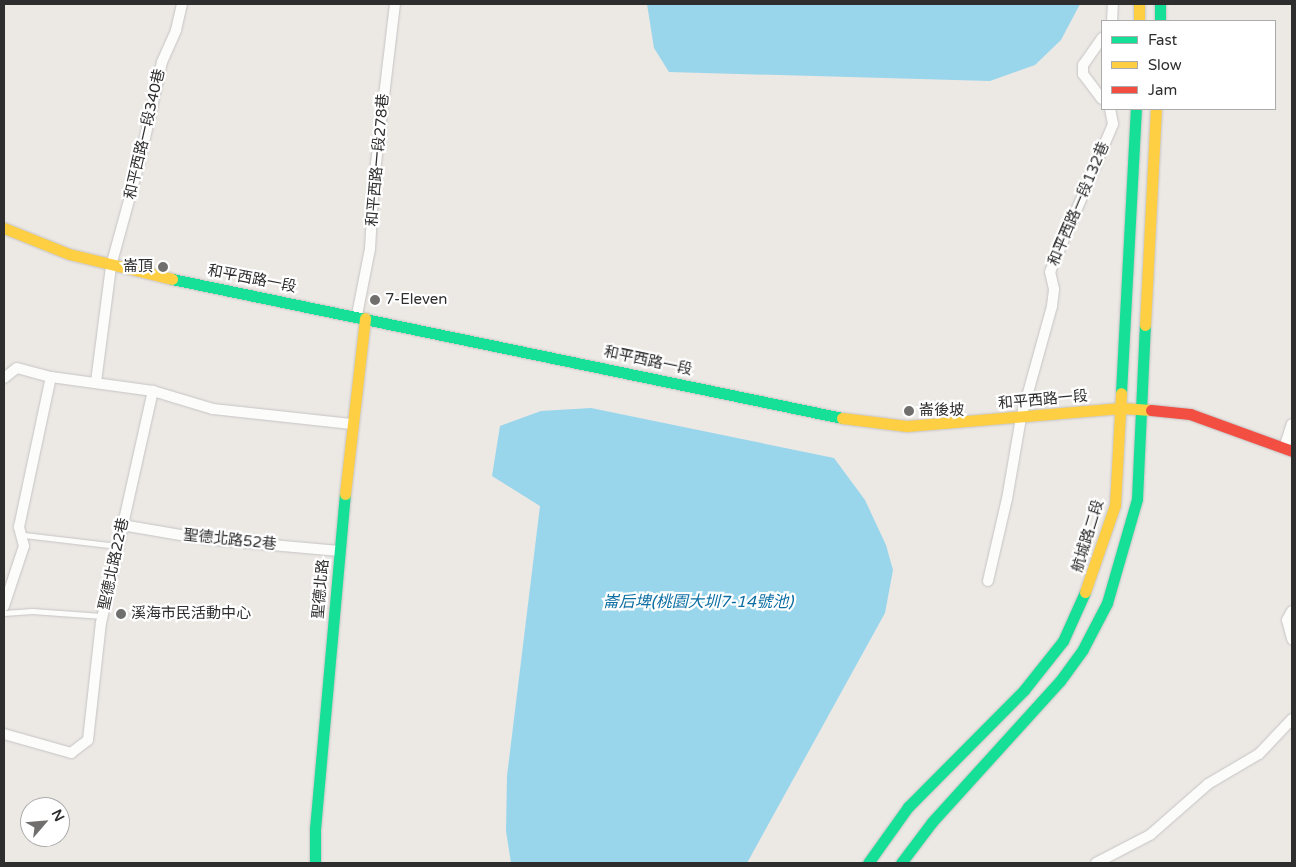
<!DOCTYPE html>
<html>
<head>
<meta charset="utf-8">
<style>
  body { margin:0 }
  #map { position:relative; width:1296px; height:867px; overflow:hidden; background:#ece8e4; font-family:"Varela Round","Noto Sans TC",sans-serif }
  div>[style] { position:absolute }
  .water>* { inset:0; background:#99d6ec }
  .roads { filter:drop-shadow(0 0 1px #c5c4c5) drop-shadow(0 0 1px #c5c4c5) }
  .lane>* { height:5px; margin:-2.5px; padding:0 2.5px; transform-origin:2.5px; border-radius:2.5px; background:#fcfcfb }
  .street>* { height:10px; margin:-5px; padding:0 5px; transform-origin:5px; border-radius:5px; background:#fcfcfb }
  .fast>* { height:11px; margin:-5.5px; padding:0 5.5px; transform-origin:5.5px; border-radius:5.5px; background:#16e098 }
  .slow>* { height:11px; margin:-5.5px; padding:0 5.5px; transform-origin:5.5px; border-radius:5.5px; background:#ffcf43 }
  .jam>* { height:11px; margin:-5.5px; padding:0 5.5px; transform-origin:5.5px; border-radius:5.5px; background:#f24e42 }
  .dots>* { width:14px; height:14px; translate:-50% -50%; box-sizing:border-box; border:2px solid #fff; border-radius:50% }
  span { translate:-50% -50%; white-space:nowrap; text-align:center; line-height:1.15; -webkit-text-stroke:4.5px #fff; paint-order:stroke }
  .street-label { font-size:15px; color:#2e2e2e }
  .poi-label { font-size:15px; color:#2e2e2e }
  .right { translate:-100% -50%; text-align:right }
  .left { translate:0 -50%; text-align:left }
  .water-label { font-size:16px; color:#0d6fa3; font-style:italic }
  .frame { position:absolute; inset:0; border:5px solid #2e2e2e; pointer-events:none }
  .legend { position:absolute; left:1101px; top:20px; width:175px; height:90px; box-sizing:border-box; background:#fff; border:1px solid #ababab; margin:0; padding:6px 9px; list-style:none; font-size:15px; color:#2e2e2e }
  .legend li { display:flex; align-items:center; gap:10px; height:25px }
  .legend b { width:25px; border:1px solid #ababab }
  .north { position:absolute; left:20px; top:797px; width:50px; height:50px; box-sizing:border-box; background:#fff; border:1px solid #ababab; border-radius:50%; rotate:63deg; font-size:14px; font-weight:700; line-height:20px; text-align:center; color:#2e2e2e }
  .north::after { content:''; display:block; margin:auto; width:18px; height:22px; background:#706f6e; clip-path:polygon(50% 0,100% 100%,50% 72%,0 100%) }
</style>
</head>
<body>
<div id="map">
  <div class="water">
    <i style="clip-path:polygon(647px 4px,1080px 4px,1061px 40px,1035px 65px,990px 81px,669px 72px,654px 48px)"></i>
    <i style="clip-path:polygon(591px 408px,834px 458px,865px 500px,886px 545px,893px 570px,885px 613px,747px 863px,511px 863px,506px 831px,507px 776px,540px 506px,492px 476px,500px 426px,541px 411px)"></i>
  </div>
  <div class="roads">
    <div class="lane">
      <i style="left:24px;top:535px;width:94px;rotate:6.7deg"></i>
      <i style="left:4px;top:613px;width:28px;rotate:-4deg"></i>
      <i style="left:32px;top:611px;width:70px;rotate:4.1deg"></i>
    </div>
    <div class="street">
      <i style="left:1112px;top:21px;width:17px;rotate:-87deg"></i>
      <i style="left:1102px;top:38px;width:33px;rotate:125deg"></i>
      <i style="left:1083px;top:65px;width:9px;rotate:90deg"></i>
      <i style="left:1083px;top:74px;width:31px;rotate:53deg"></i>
      <i style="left:357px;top:315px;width:67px;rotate:-78.9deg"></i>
      <i style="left:370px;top:249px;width:69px;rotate:-86.7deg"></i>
      <i style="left:374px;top:180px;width:177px;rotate:-83.2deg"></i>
      <i style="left:4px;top:378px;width:16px;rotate:-38deg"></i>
      <i style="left:17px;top:368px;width:35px;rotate:15deg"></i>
      <i style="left:51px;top:377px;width:103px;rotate:7.8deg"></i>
      <i style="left:153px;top:391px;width:63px;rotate:16.7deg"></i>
      <i style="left:213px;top:409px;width:139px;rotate:6.2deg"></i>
      <i style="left:96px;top:382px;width:117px;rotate:-82.6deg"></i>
      <i style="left:111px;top:266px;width:114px;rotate:-74.7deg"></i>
      <i style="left:141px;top:156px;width:96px;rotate:-77.4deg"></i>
      <i style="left:162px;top:62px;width:35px;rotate:-66deg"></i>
      <i style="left:176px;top:30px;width:27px;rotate:-77deg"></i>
      <i style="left:1284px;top:448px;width:25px;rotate:-72deg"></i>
      <i style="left:122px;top:525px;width:83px;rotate:9.7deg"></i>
      <i style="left:204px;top:539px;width:136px;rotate:5.1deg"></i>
      <i style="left:988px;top:581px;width:84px;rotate:-77deg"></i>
      <i style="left:1007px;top:499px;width:82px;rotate:-80.2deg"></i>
      <i style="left:1021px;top:418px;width:116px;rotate:-74.5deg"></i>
      <i style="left:1052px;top:306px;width:17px;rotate:-83deg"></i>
      <i style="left:1054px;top:289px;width:17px;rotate:-103deg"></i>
      <i style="left:1050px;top:272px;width:161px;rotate:-66.9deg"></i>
      <i style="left:1113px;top:124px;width:15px;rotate:-101deg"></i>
      <i style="left:4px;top:606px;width:63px;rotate:-71.6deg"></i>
      <i style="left:24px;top:546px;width:20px;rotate:-105deg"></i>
      <i style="left:19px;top:527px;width:153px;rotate:-78deg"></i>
      <i style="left:1292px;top:611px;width:10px;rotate:119deg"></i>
      <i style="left:1287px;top:620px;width:20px;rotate:75deg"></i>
      <i style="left:4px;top:734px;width:70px;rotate:15.8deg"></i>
      <i style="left:71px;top:753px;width:21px;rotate:-37deg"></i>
      <i style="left:88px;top:740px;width:118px;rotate:-83.7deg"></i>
      <i style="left:101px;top:623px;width:238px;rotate:-77.4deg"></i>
      <i style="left:1096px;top:863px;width:61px;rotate:-27.4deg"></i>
      <i style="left:1150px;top:835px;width:77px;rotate:-41.3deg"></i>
      <i style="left:1208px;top:784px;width:59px;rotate:-30.5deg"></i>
      <i style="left:1259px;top:754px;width:48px;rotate:-46.7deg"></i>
    </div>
    <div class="fast">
      <i style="left:1160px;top:4px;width:17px;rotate:90deg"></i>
      <i style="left:172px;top:279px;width:684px;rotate:11.72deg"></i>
      <i style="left:1121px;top:393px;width:284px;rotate:-87deg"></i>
      <i style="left:315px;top:863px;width:34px;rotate:-90deg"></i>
      <i style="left:315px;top:829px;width:336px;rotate:-84.9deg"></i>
      <i style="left:868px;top:863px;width:69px;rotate:-54.5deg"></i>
      <i style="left:908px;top:807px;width:165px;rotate:-45.2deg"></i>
      <i style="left:1024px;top:690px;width:63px;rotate:-51.5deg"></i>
      <i style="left:1063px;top:641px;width:54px;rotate:-65.8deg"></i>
      <i style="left:901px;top:863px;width:51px;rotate:-52.9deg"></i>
      <i style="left:932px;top:822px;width:190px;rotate:-47.8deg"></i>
      <i style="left:1060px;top:681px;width:39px;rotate:-54deg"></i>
      <i style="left:1083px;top:649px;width:52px;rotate:-62.4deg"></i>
      <i style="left:1107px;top:603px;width:108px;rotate:-73.9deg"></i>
      <i style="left:1137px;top:499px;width:174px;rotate:-87.4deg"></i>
    </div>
    <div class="slow">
      <i style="left:1139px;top:4px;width:17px;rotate:90deg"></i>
      <i style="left:4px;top:228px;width:70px;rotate:21.8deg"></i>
      <i style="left:69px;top:254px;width:106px;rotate:13.6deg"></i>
      <i style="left:1145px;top:325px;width:216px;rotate:-87.1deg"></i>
      <i style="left:842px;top:418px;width:65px;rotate:7deg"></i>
      <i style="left:907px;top:426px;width:215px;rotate:-4.8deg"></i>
      <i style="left:1121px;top:408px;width:30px;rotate:4deg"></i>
      <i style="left:345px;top:494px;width:177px;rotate:-83.5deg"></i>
      <i style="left:1085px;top:592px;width:92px;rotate:-71deg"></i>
      <i style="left:1115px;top:505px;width:112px;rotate:-86.9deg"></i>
    </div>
    <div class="jam">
      <i style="left:1151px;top:410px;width:39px;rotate:6deg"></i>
      <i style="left:1190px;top:414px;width:109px;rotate:19.9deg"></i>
    </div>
  </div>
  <div class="dots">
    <i style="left:163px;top:267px;background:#706f6e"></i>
    <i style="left:375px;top:300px;background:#706f6e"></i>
    <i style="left:909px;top:411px;background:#706f6e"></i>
    <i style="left:121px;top:614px;background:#706f6e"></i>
  </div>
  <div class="street-label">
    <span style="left:145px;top:134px;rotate:-77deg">和平西路一段340巷</span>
    <span style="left:378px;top:160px;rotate:-85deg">和平西路一段278巷</span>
    <span style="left:1079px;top:204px;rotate:-67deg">和平西路一段132巷</span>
    <span style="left:252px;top:279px;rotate:11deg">和平西路一段</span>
    <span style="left:648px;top:361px;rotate:12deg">和平西路一段</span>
    <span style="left:1043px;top:400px;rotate:-5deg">和平西路一段</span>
    <span style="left:1088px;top:536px;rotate:-73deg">航城路二段</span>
    <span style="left:230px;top:540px;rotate:6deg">聖德北路52巷</span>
    <span style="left:114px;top:564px;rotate:-78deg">聖德北路22巷</span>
    <span style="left:321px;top:589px;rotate:-85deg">聖德北路</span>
  </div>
  <div class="poi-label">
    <span class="right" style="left:153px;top:267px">崙頂</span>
    <span class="left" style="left:385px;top:300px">7-Eleven</span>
    <span class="left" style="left:919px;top:411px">崙後坡</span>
    <span class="left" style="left:131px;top:614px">溪海市民活動中心</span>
  </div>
  <div class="water-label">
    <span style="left:698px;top:602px">崙后埤(桃園大圳7-14號池)</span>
  </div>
  <div class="frame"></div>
  <ul class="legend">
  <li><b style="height:6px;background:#16e098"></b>Fast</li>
  <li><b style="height:6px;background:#ffcf43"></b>Slow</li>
  <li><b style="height:6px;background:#f24e42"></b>Jam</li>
  </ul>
  <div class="north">N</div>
</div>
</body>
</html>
